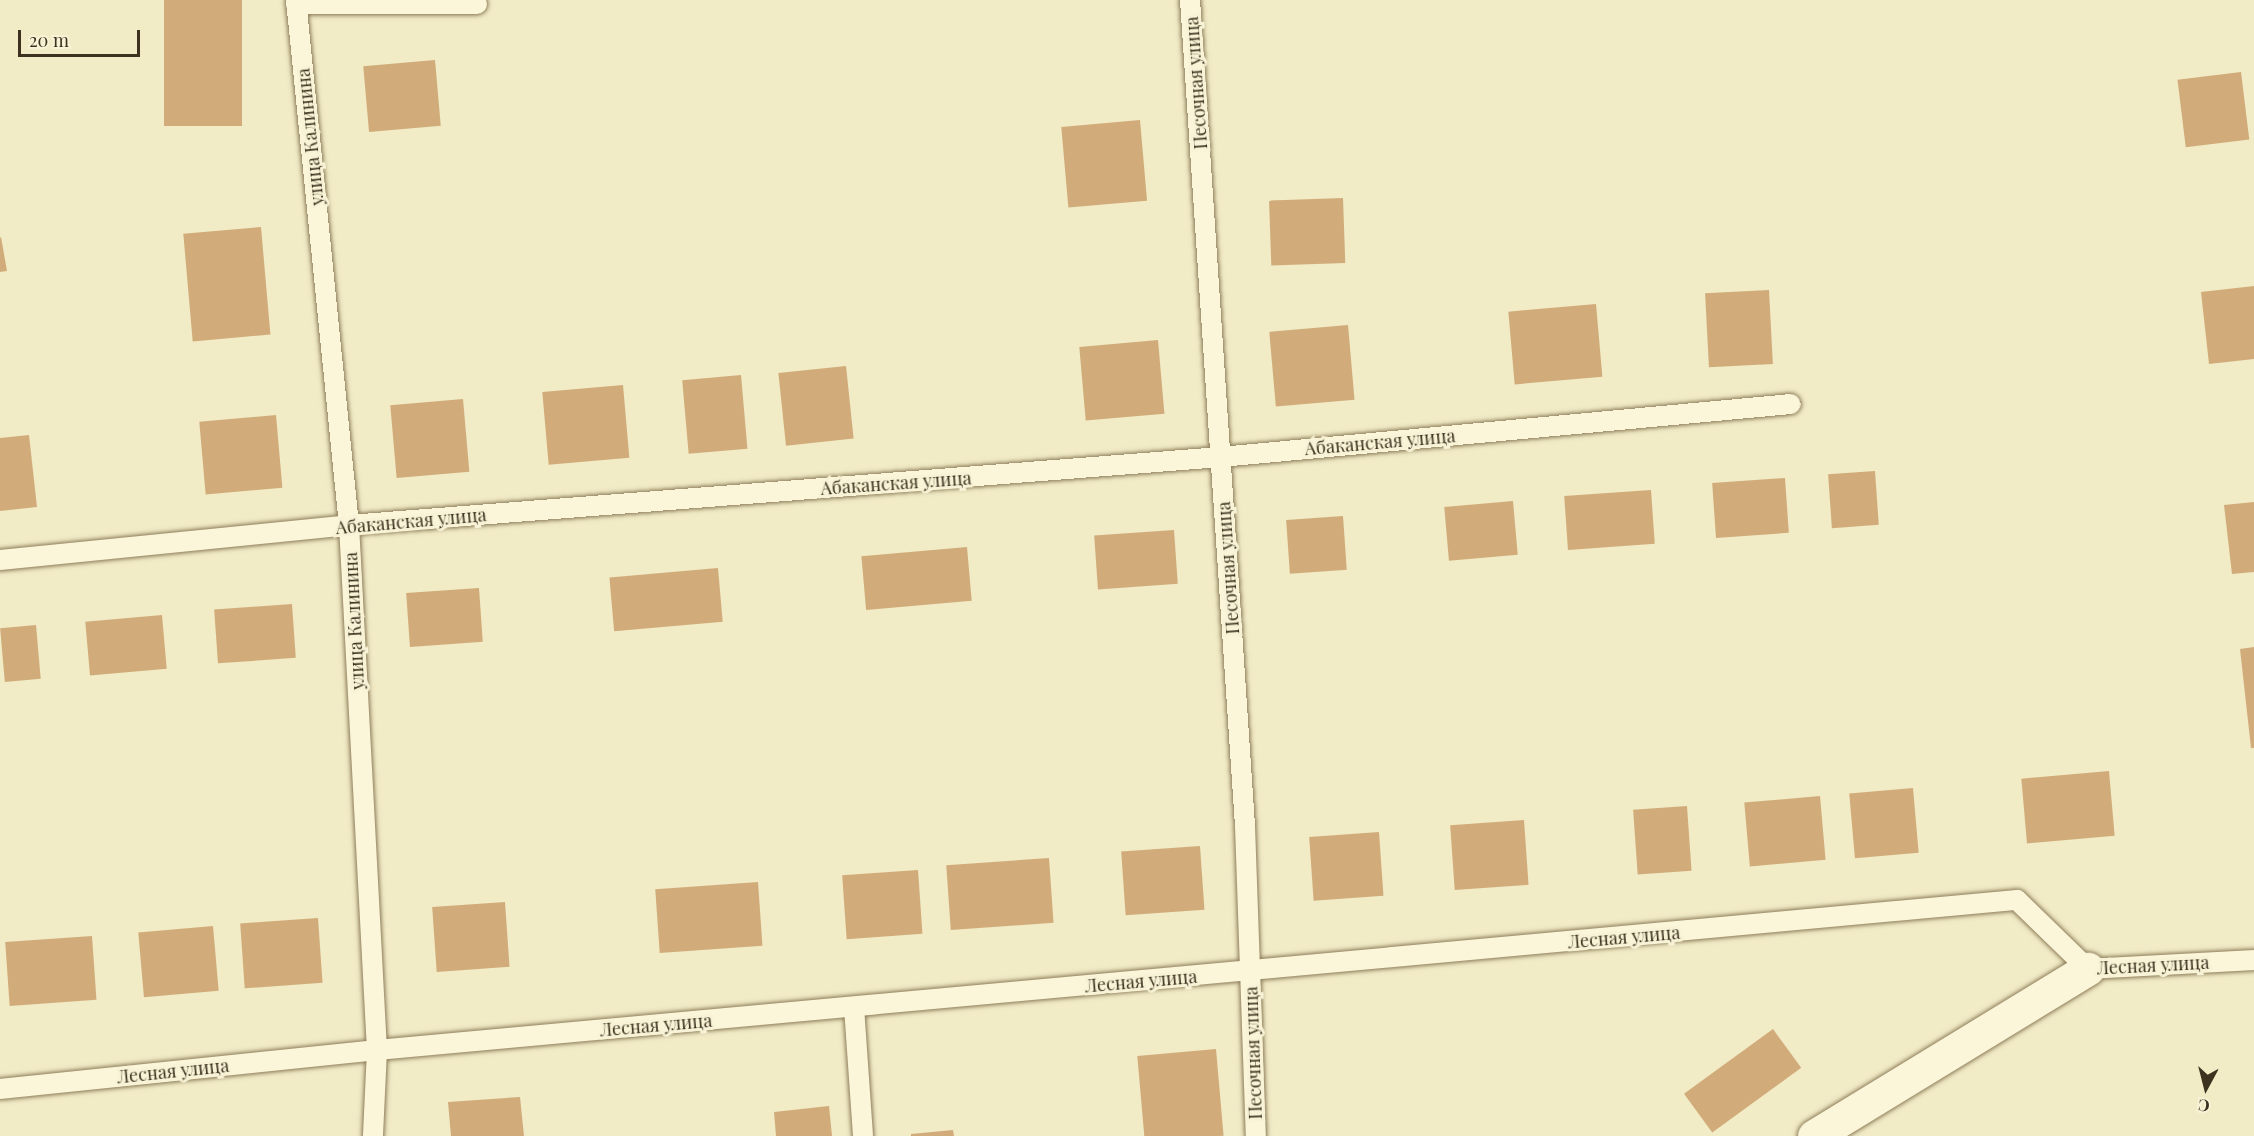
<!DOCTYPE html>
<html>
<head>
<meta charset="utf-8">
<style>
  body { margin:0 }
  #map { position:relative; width:2254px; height:1136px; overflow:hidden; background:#f1ebc6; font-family:"Playfair Display",serif }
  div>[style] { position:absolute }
  .building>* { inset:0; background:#d1ac7a; transform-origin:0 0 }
  .roads { filter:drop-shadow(0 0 2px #8e7e5a) drop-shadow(0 0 2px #8e7e5a) }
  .service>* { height:20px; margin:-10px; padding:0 10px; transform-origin:10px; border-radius:10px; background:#fbf6da }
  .minor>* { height:33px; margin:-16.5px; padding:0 16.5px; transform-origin:16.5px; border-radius:16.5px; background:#fbf6da }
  span { translate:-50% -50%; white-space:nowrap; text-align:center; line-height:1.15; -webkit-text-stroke:6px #f8f3d6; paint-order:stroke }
  .street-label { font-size:18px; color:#3d321f }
  .north { position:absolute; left:2176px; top:1058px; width:60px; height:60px; -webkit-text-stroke:4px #f8f3d6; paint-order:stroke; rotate:187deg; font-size:16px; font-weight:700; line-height:24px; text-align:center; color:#3d321f }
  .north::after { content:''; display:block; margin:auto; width:21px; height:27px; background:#3d321f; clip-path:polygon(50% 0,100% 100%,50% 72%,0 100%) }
  .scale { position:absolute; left:18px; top:30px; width:122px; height:27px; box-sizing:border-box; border:3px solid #3d321f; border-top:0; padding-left:8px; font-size:18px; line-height:21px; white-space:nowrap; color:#3d321f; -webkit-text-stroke:4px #f8f3d6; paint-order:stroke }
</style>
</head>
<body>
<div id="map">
  <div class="building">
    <i style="left:164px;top:0;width:78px;height:126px"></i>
    <i style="left:435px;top:60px;width:66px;height:72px;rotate:85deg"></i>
    <i style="left:2241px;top:72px;width:68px;height:64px;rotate:83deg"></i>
    <i style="left:1140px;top:120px;width:81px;height:79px;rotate:85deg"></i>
    <i style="left:1343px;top:198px;width:65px;height:74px;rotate:88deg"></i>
    <i style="left:261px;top:227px;width:108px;height:78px;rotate:85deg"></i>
    <i style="clip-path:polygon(1px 237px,7px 271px,0 272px,0 238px)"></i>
    <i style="clip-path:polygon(2254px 286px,2254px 359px,2209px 364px,2201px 292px)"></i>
    <i style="left:1769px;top:290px;width:74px;height:64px;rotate:87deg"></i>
    <i style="left:1596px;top:304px;width:73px;height:88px;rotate:85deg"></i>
    <i style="left:1348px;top:325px;width:75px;height:79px;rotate:85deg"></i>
    <i style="left:1158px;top:340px;width:74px;height:79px;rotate:85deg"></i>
    <i style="left:846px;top:366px;width:73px;height:68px;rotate:84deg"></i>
    <i style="left:741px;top:375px;width:74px;height:59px;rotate:85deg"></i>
    <i style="left:623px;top:385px;width:73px;height:81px;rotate:85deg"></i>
    <i style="left:463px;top:399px;width:73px;height:73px;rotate:85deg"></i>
    <i style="left:276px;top:415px;width:73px;height:77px;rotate:85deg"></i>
    <i style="clip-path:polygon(29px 435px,37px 507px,0 511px,0 438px)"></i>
    <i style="left:1875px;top:471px;width:54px;height:47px;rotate:86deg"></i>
    <i style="left:1785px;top:478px;width:55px;height:73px;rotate:86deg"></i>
    <i style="left:1651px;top:490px;width:54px;height:87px;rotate:86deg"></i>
    <i style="left:1513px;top:501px;width:54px;height:69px;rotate:85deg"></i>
    <i style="clip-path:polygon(2254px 502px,2254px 572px,2232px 574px,2224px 505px)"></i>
    <i style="left:1343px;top:516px;width:54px;height:57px;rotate:86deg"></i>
    <i style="left:1174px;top:530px;width:54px;height:80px;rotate:86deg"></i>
    <i style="left:967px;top:547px;width:54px;height:106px;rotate:85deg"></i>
    <i style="left:718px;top:568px;width:54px;height:109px;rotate:85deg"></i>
    <i style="left:479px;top:588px;width:54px;height:73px;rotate:86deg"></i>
    <i style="left:292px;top:604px;width:54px;height:78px;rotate:86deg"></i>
    <i style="left:162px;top:615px;width:54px;height:77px;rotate:85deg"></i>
    <i style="left:36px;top:625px;width:54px;height:36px;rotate:85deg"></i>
    <i style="clip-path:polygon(2254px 647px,2254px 748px,2251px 748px,2240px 649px)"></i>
    <i style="left:2109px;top:771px;width:65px;height:88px;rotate:85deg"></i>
    <i style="left:1913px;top:788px;width:65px;height:64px;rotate:85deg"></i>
    <i style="left:1820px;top:796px;width:64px;height:76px;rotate:85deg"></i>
    <i style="left:1687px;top:806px;width:65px;height:54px;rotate:86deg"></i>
    <i style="left:1524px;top:820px;width:65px;height:74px;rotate:86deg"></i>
    <i style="left:1379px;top:832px;width:64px;height:70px;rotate:86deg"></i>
    <i style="left:1200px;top:846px;width:64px;height:79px;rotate:86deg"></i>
    <i style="left:1049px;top:858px;width:65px;height:103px;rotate:86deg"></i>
    <i style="left:918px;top:870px;width:64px;height:76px;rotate:86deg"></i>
    <i style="left:758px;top:882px;width:64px;height:103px;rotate:86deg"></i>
    <i style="left:505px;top:902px;width:65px;height:73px;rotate:86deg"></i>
    <i style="left:318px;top:918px;width:65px;height:78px;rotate:86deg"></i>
    <i style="left:213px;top:926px;width:65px;height:75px;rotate:85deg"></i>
    <i style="left:92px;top:936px;width:64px;height:87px;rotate:86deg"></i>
    <i style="left:1773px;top:1029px;width:48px;height:110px;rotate:54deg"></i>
    <i style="left:1216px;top:1049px;width:87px;height:79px;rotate:85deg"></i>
    <i style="clip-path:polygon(520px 1097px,524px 1136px,451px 1136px,448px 1102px)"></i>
    <i style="clip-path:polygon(829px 1106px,832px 1136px,776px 1136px,774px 1112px)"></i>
    <i style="clip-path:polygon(953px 1130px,954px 1136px,911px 1136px,911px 1134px)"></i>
  </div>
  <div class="roads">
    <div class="service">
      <i style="left:296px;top:0;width:528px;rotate:84.24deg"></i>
      <i style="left:349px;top:525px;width:526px;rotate:86.95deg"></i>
      <i style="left:377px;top:1050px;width:86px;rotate:92.7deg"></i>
      <i style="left:1190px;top:0;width:828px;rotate:86.19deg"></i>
      <i style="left:1245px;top:826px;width:310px;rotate:88deg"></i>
      <i style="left:296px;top:4px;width:181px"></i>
      <i style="left:0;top:560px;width:351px;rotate:-5.7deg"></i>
      <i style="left:349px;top:525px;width:875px;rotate:-4.46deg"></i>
      <i style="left:1221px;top:457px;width:572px;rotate:-5.31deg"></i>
      <i style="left:854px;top:1007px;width:129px;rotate:86deg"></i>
      <i style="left:0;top:1089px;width:379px;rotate:-5.9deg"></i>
      <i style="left:377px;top:1050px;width:1647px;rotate:-5.23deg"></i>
      <i style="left:2017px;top:900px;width:99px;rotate:44.2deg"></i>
      <i style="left:2088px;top:969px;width:166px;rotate:-3.1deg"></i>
    </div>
    <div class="minor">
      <i style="left:1814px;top:1136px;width:321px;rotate:-31.4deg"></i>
    </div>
  </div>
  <div class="street-label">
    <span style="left:1196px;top:83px;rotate:-94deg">Песочная улица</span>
    <span style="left:310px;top:137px;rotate:-96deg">улица Калинина</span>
    <span style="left:1380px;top:442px;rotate:-5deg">Абаканская улица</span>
    <span style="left:896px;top:483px;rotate:-4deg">Абаканская улица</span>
    <span style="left:411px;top:521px;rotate:-5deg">Абаканская улица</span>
    <span style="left:1228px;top:568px;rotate:-94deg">Песочная улица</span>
    <span style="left:354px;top:621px;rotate:-93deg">улица Калинина</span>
    <span style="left:1624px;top:937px;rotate:-5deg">Лесная улица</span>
    <span style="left:2153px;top:965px;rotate:-3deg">Лесная улица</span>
    <span style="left:1141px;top:981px;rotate:-5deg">Лесная улица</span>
    <span style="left:656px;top:1025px;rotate:-5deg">Лесная улица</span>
    <span style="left:1253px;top:1053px;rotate:-92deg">Песочная улица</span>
    <span style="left:173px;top:1071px;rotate:-6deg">Лесная улица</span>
  </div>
  <div class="north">С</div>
  <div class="scale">20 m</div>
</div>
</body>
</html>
